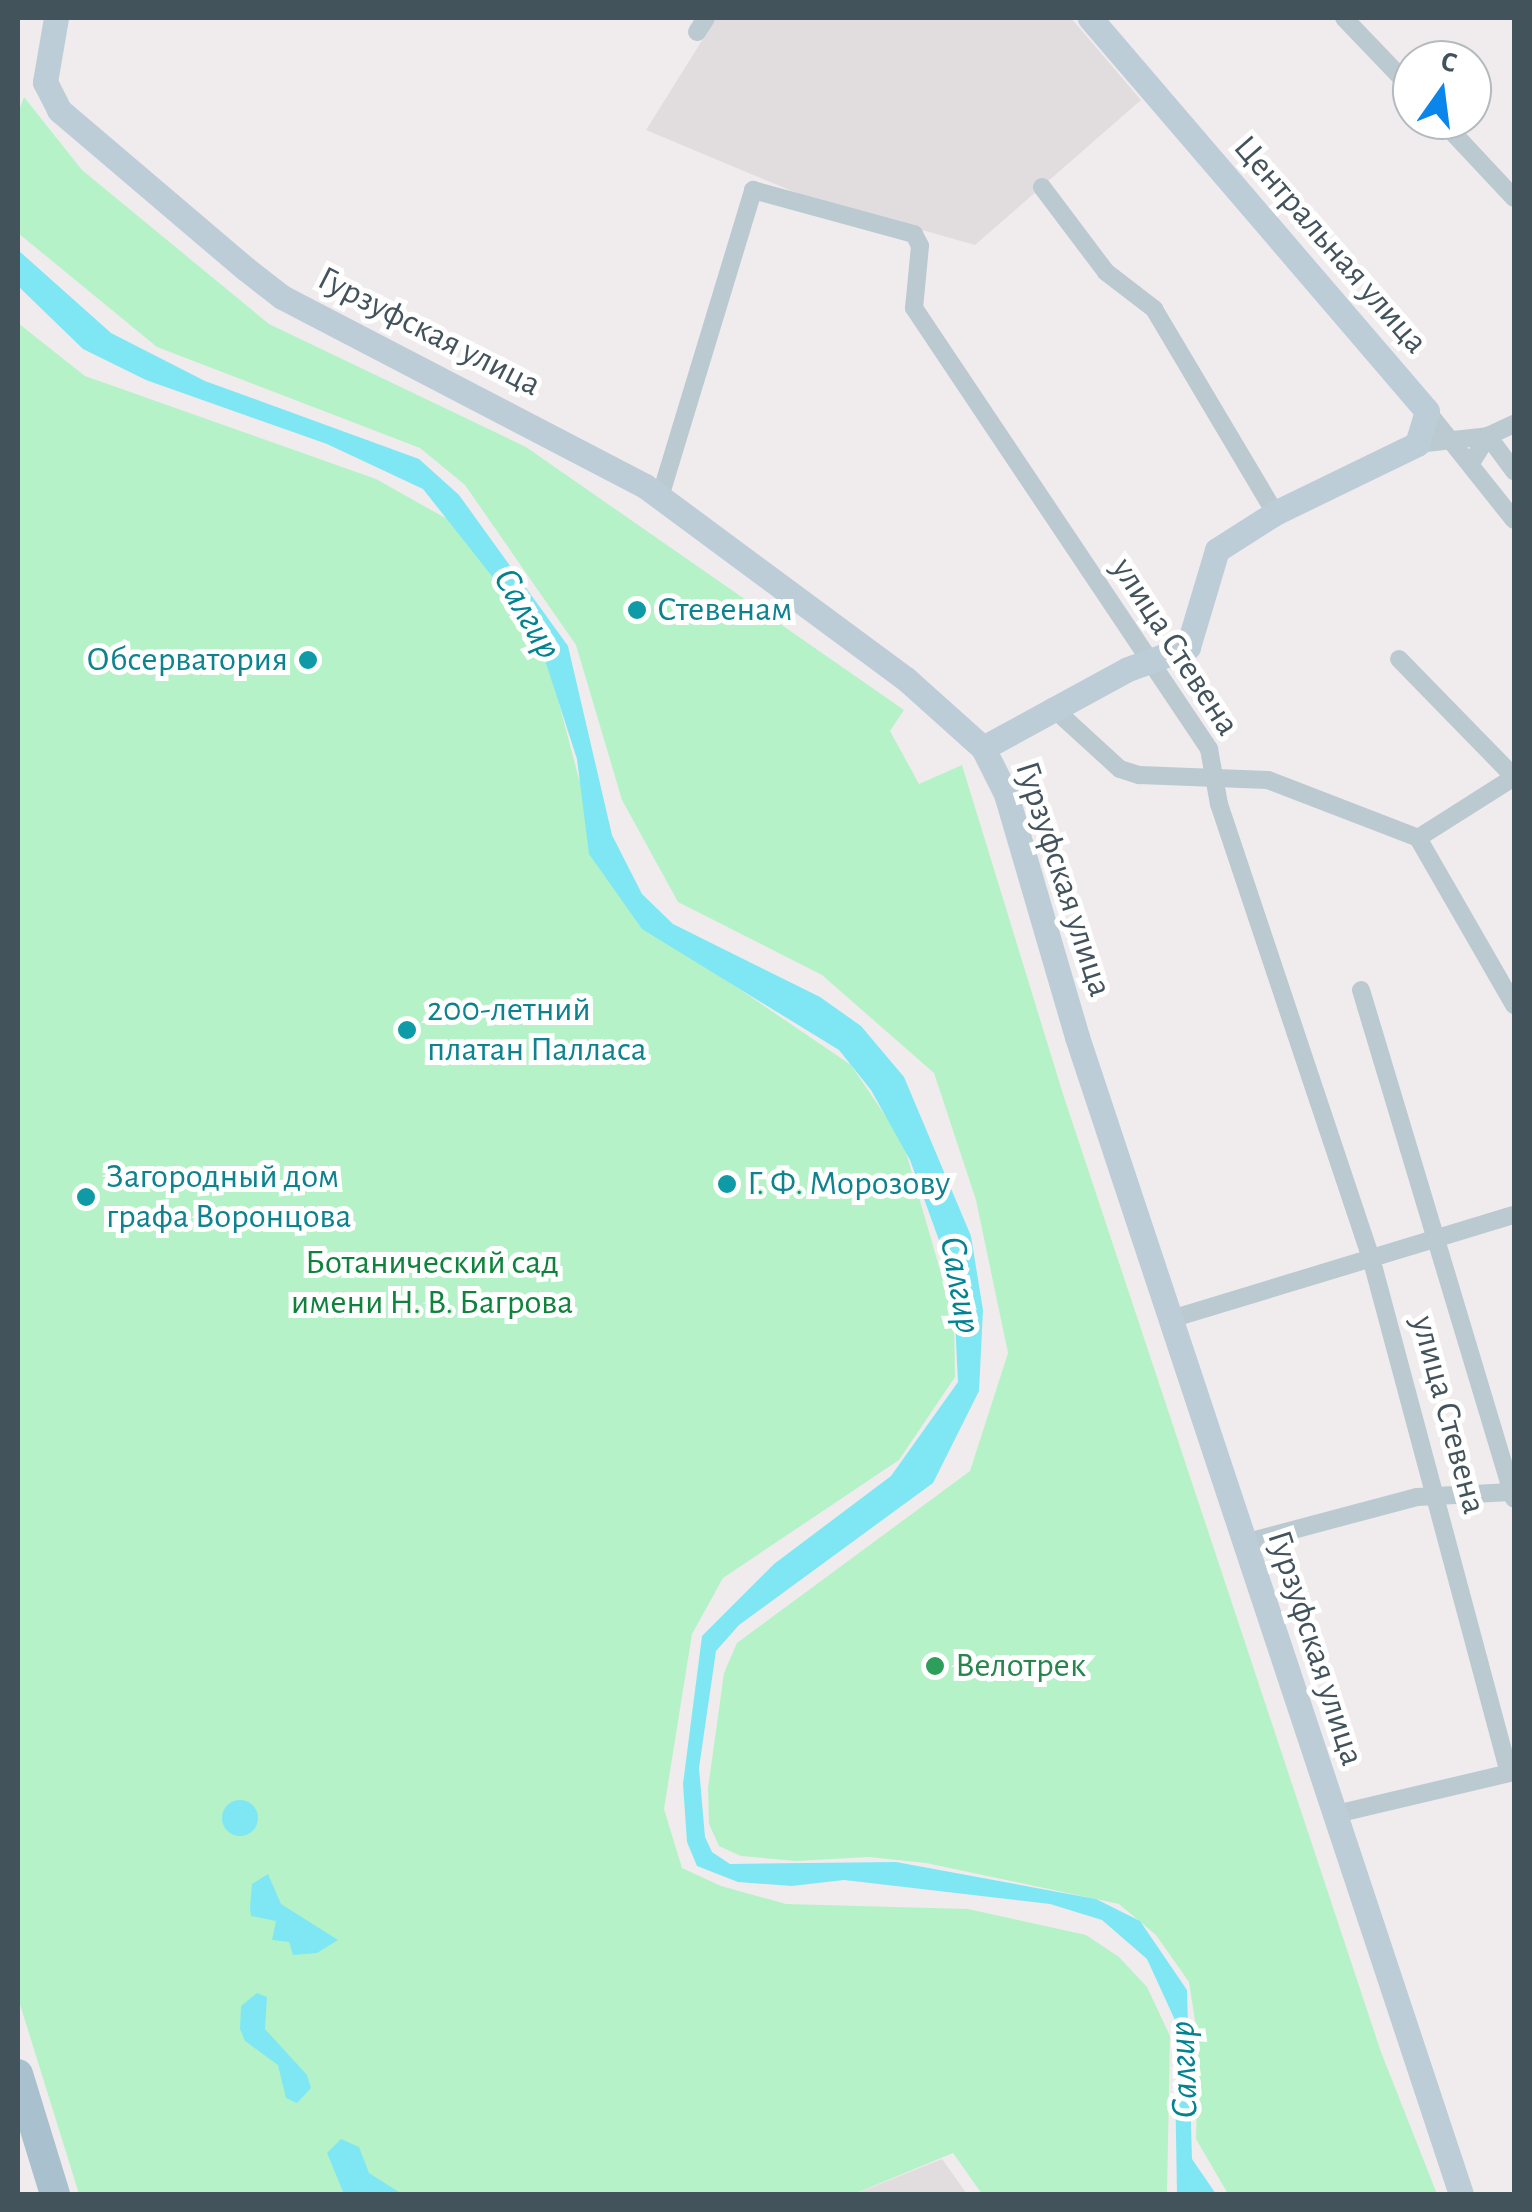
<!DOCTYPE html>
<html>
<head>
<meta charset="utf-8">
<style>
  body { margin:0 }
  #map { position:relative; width:1532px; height:2212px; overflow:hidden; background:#f0eced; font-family:"Alegreya Sans",sans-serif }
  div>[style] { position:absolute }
  .education>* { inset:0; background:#e1dddf }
  .green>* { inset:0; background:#b6f2c7 }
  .water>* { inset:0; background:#7fe7f3 }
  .round { border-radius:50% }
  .street>* { height:18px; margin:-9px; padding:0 9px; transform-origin:9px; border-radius:9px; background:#bbc9d1 }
  .secondary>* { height:25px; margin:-12.5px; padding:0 12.5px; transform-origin:12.5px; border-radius:12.5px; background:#bdcdd8 }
  .primary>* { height:30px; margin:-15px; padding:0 15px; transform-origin:15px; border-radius:15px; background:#a9c0cf }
  .dots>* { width:28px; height:28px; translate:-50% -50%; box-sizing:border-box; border:5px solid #fff; border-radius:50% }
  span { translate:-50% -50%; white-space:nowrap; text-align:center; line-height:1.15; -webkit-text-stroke:10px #fff; paint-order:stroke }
  .street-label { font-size:35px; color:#43535c }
  .culture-label { font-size:35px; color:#0d838f }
  .left { translate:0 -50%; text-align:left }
  .right { translate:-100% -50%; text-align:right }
  .park-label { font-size:35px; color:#0f823c }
  .leisure-label { font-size:35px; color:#27864d }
  .water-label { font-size:38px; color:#038392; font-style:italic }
  .frame { position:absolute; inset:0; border:20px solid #43535c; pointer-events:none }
  .north { position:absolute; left:1392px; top:40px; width:100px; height:100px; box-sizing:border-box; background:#fff; border:2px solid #b4babe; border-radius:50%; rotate:14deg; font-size:28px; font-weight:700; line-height:40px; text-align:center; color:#43535c }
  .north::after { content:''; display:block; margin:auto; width:35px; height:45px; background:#0a85ec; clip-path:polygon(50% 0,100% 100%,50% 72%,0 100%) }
</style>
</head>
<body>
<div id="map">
  <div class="education">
    <i style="clip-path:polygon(716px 18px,1071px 18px,1141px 100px,975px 245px,806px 197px,646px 130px)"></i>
    <i style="clip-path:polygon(942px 2159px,967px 2194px,855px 2194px)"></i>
  </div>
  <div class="green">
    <i style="clip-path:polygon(24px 97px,82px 170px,269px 324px,526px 447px,904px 710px,890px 731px,919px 784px,962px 765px,1063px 1094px,1381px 2052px,1437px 2194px,1228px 2194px,1196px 2139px,1198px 2040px,1189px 1982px,1156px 1935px,1119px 1904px,926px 1863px,869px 1857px,796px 1861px,741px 1856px,719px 1846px,709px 1824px,708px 1788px,724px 1673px,737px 1643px,970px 1471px,1008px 1353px,976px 1200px,934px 1073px,822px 975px,678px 902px,622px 800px,576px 645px,465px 485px,420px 448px,157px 347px,18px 233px,18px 113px)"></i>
    <i style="clip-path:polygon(18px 323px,85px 376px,376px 479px,449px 520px,513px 596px,547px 658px,579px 779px,645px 925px,851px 1065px,903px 1142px,954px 1318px,955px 1377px,899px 1460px,723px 1578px,692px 1634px,664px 1809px,682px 1868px,721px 1886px,786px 1904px,968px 1909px,1086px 1935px,1119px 1957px,1147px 1987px,1170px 2036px,1167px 2194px,982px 2194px,953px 2153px,854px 2194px,79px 2194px,18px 1998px)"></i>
  </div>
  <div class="water">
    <i style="clip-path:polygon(18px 250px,111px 333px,205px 381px,419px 459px,459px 495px,568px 646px,612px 835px,642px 894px,673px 924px,820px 997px,861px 1026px,904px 1077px,971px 1236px,983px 1310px,979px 1391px,933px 1483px,739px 1625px,716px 1651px,699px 1768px,705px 1837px,712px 1852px,730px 1864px,896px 1862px,1096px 1899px,1140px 1921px,1187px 1990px,1192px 2159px,1216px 2194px,1177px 2194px,1174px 2018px,1147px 1959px,1102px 1920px,1050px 1904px,844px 1880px,792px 1886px,738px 1882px,697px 1866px,687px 1842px,683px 1784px,702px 1636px,774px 1564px,891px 1476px,958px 1382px,953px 1279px,910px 1160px,871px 1090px,839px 1050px,642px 929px,589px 854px,577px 759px,543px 654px,510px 599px,423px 489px,327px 444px,146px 380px,83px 349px,18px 286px)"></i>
    <i class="round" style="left:222px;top:1800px;width:36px;height:36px"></i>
    <i style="clip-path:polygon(268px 1874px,281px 1904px,338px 1940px,317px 1953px,293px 1955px,289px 1942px,272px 1940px,276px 1921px,251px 1916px,250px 1907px,252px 1884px)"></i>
    <i style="clip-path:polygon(257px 1993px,267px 1997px,265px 2029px,307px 2075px,311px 2088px,297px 2103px,286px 2098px,278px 2065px,245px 2041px,240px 2029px,241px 2006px)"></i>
    <i style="clip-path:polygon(341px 2139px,359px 2147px,369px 2173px,402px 2194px,344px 2194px,327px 2153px)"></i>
  </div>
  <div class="street">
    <i style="left:1344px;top:18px;width:98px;rotate:46.2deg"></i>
    <i style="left:697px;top:32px;width:17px;rotate:-57deg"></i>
    <i style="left:1441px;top:120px;width:107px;rotate:46.9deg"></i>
    <i style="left:1042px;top:187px;width:106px;rotate:53deg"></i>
    <i style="left:1106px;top:272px;width:61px;rotate:37.6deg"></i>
    <i style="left:1154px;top:309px;width:237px;rotate:59.3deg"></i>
    <i style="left:1427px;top:411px;width:139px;rotate:51.4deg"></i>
    <i style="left:1417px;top:444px;width:71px;rotate:-6.4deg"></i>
    <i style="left:1488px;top:436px;width:29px;rotate:-25deg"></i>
    <i style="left:1471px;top:463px;width:32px;rotate:-58deg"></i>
    <i style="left:1488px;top:436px;width:44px;rotate:53.4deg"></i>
    <i style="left:660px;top:497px;width:321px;rotate:-73.1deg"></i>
    <i style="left:753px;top:190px;width:167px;rotate:15.3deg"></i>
    <i style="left:914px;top:234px;width:13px;rotate:63deg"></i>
    <i style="left:920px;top:246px;width:62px;rotate:95.5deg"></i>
    <i style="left:914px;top:308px;width:531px;rotate:56.22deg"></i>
    <i style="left:1209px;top:749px;width:56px;rotate:79.7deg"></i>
    <i style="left:1219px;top:804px;width:475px;rotate:71.5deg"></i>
    <i style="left:1370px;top:1254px;width:537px;rotate:75.01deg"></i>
    <i style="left:1399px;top:659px;width:165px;rotate:45.7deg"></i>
    <i style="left:1052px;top:707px;width:92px;rotate:42.4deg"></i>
    <i style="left:1120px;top:769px;width:20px;rotate:18deg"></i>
    <i style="left:1139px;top:775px;width:129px;rotate:2.2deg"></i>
    <i style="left:1268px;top:780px;width:161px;rotate:21.1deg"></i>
    <i style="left:1418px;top:838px;width:193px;rotate:60.1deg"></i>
    <i style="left:1418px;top:838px;width:110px;rotate:-32.4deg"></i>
    <i style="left:1361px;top:990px;width:531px;rotate:73.27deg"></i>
    <i style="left:1171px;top:1319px;width:358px;rotate:-16.9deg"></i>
    <i style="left:1244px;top:1543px;width:179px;rotate:-14.9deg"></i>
    <i style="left:1417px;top:1497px;width:94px;rotate:-3deg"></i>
    <i style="left:1332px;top:1815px;width:187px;rotate:-13.3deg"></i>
  </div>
  <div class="secondary">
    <i style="left:56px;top:18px;width:65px;rotate:99.8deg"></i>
    <i style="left:45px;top:82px;width:31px;rotate:63deg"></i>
    <i style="left:59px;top:110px;width:245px;rotate:40.4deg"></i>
    <i style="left:246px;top:269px;width:46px;rotate:37.9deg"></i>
    <i style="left:282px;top:297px;width:409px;rotate:27.5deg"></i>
    <i style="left:645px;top:486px;width:325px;rotate:36.5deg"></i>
    <i style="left:906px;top:679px;width:103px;rotate:41.9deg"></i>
    <i style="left:983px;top:748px;width:51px;rotate:63.4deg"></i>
    <i style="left:1006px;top:794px;width:253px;rotate:73.7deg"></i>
    <i style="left:1077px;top:1037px;width:1219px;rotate:71.64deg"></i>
    <i style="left:983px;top:748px;width:165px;rotate:-28.6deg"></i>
    <i style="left:1128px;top:669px;width:64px;rotate:-20.1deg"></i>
    <i style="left:1188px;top:647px;width:101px;rotate:-73.4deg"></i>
    <i style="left:1217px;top:550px;width:69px;rotate:-32.5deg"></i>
    <i style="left:1275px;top:513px;width:158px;rotate:-25.9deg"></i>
    <i style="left:1417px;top:444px;width:34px;rotate:-73deg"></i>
    <i style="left:1427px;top:411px;width:518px;rotate:-130.61deg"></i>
  </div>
  <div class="primary">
    <i style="left:18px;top:2074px;width:126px;rotate:72.9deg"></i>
  </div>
  <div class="dots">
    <i style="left:637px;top:610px;background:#0f9aa8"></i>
    <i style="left:308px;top:660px;background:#0f9aa8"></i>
    <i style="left:407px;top:1030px;background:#0f9aa8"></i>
    <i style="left:727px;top:1184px;background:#0f9aa8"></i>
    <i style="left:86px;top:1197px;background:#0f9aa8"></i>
    <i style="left:935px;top:1666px;background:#2e9e5b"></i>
  </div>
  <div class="street-label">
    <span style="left:1330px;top:245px;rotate:49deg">Центральная улица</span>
    <span style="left:429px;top:332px;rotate:27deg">Гурзуфская улица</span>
    <span style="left:1175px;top:647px;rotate:57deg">улица Стевена</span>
    <span style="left:1063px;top:879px;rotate:72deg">Гурзуфская улица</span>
    <span style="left:1448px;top:1415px;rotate:75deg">улица Стевена</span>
    <span style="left:1315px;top:1648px;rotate:72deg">Гурзуфская улица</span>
  </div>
  <div class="culture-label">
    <span class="left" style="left:657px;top:610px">Стевенам</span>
    <span class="right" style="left:288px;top:660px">Обсерватория</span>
    <span class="left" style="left:427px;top:1030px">200-летний<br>платан Палласа</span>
    <span class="left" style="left:106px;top:1197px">Загородный дом<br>графа Воронцова</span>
    <span class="left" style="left:747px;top:1184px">Г. Ф. Морозову</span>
  </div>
  <div class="park-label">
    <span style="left:432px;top:1283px">Ботанический сад<br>имени Н. В. Багрова</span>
  </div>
  <div class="leisure-label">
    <span class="left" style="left:955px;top:1666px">Велотрек</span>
  </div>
  <div class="water-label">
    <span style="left:526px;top:614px;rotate:60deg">Салгир</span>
    <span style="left:959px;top:1285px;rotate:80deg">Салгир</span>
    <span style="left:1185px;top:2070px;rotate:-92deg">Салгир</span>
  </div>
  <div class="frame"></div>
  <div class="north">С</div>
</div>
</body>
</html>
